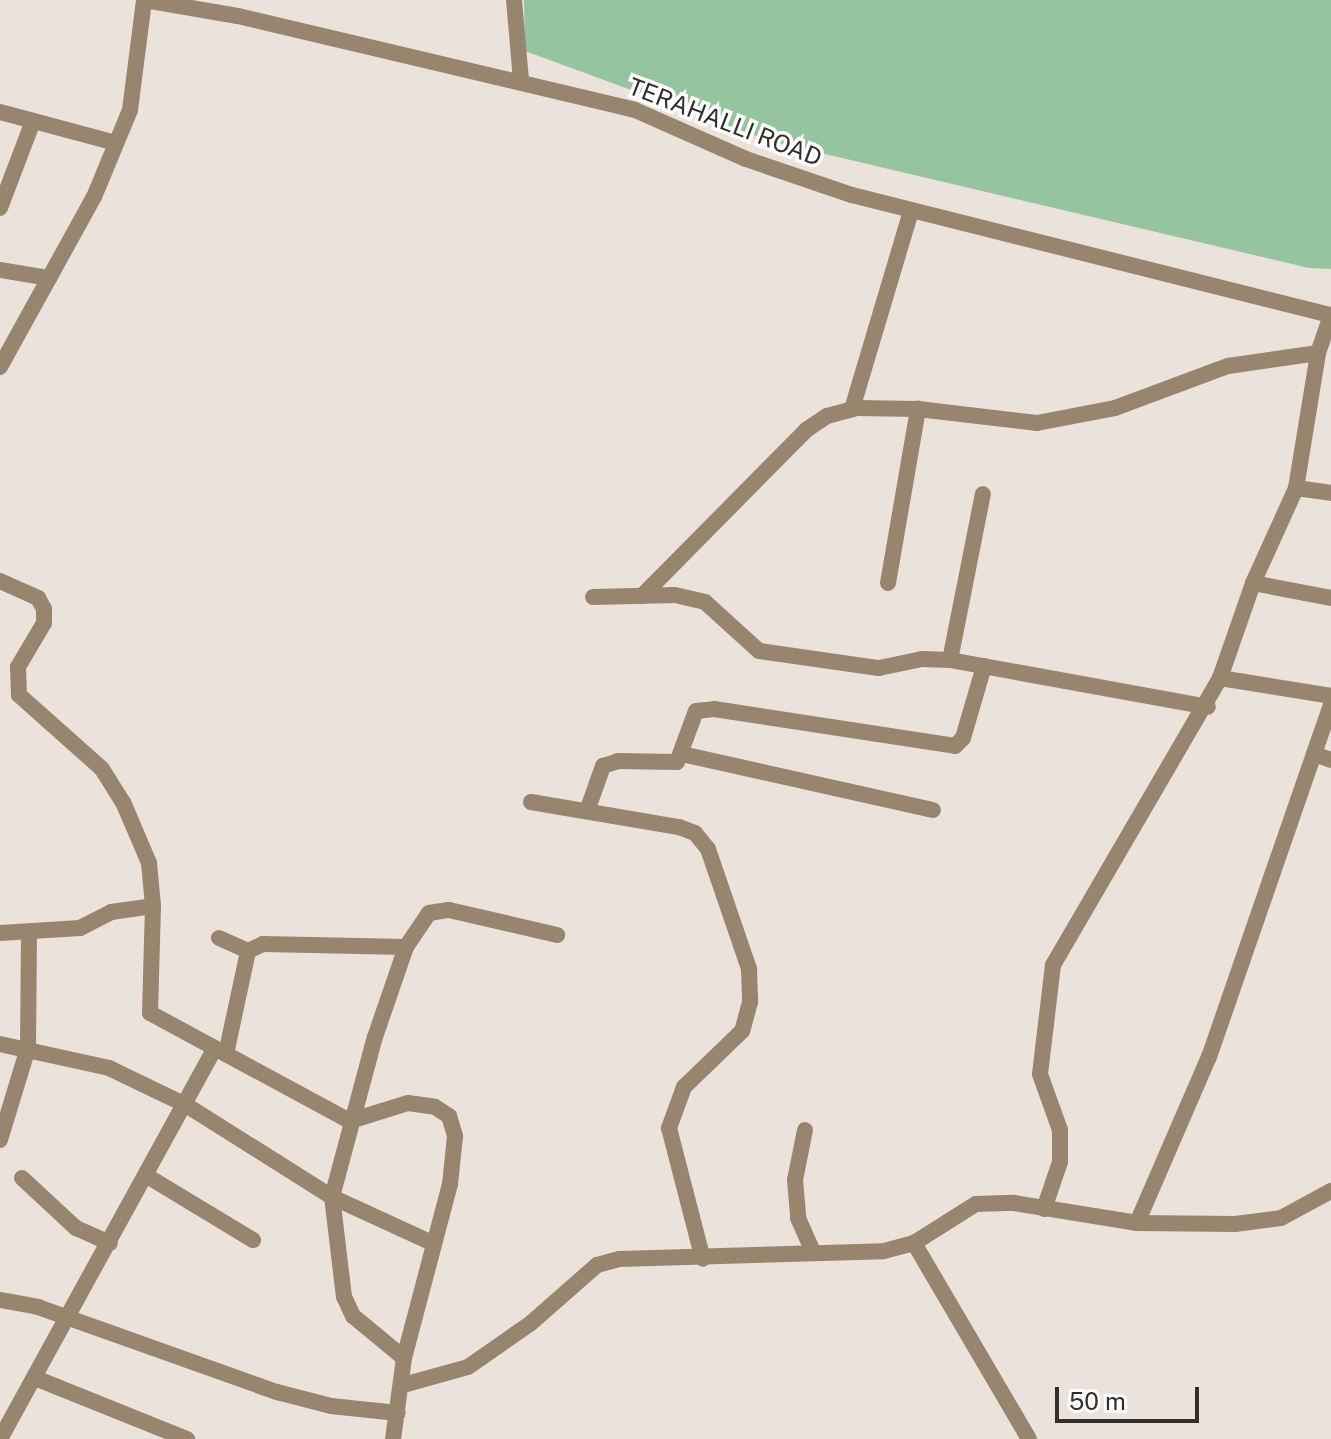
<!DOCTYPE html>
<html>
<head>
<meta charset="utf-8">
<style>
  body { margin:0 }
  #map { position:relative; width:1331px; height:1439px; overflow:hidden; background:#ebe2dc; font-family:"Public Sans",sans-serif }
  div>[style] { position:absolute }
  .green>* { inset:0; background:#95c59f }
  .minor>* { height:16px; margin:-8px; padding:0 8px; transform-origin:8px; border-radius:8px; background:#98856d }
  .tertiary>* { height:16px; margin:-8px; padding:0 8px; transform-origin:8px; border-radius:8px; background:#98856d }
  span { translate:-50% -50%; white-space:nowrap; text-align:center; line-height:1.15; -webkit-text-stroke:7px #fff; paint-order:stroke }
  .street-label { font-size:24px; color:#312e2c }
  .scale { position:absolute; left:1055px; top:1387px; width:144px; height:36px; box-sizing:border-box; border:4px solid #312e2c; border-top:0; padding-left:10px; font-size:24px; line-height:28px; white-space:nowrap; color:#312e2c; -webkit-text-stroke:6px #fff; paint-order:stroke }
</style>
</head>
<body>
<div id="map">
  <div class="green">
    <i style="clip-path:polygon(524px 0,1331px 0,1331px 269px,1309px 268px,770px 141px,525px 51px)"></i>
  </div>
  <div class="minor">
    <i style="left:514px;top:0;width:80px;rotate:85deg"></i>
    <i style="left:0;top:112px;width:120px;rotate:15deg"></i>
    <i style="left:0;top:208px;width:93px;rotate:-69.2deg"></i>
    <i style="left:0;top:270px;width:50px;rotate:9.3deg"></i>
    <i style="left:0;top:367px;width:194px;rotate:-61.1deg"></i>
    <i style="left:94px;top:197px;width:94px;rotate:-67.5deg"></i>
    <i style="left:130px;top:110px;width:111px;rotate:-82.7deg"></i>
    <i style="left:852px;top:409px;width:207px;rotate:-73.4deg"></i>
    <i style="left:1296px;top:488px;width:35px;rotate:8deg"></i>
    <i style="left:0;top:581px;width:42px;rotate:24.1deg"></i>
    <i style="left:38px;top:598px;width:13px;rotate:61deg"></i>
    <i style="left:44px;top:609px;width:14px;rotate:90deg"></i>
    <i style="left:44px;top:623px;width:51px;rotate:120.6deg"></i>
    <i style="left:18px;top:667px;width:28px;rotate:88deg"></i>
    <i style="left:19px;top:695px;width:111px;rotate:41.7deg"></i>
    <i style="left:102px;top:769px;width:39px;rotate:58deg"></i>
    <i style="left:123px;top:802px;width:66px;rotate:66.9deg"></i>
    <i style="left:149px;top:863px;width:43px;rotate:84.7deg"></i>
    <i style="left:153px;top:906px;width:107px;rotate:91.6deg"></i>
    <i style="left:150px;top:1013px;width:227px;rotate:28.4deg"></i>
    <i style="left:350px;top:1121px;width:61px;rotate:-17.2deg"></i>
    <i style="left:408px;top:1103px;width:27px;rotate:8deg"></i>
    <i style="left:435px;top:1107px;width:17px;rotate:33deg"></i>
    <i style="left:449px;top:1116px;width:21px;rotate:73deg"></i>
    <i style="left:455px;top:1136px;width:48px;rotate:95.9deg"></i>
    <i style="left:450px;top:1184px;width:180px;rotate:104.8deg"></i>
    <i style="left:404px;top:1358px;width:82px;rotate:97.7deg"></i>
    <i style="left:888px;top:583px;width:177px;rotate:-80.2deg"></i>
    <i style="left:1253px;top:583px;width:79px;rotate:10.9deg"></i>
    <i style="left:642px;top:596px;width:233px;rotate:-45.3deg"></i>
    <i style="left:806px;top:430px;width:25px;rotate:-34deg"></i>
    <i style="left:827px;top:416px;width:31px;rotate:-15deg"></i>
    <i style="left:857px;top:408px;width:61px;rotate:0.9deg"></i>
    <i style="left:918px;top:409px;width:120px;rotate:6.7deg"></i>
    <i style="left:1037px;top:423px;width:79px;rotate:-10.9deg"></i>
    <i style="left:1115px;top:408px;width:121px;rotate:-20.4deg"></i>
    <i style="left:1228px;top:366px;width:91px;rotate:-8.2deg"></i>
    <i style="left:593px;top:597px;width:82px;rotate:-1.4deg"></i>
    <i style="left:675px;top:595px;width:31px;rotate:13deg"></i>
    <i style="left:705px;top:602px;width:73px;rotate:42.2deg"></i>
    <i style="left:759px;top:651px;width:121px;rotate:8.1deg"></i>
    <i style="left:879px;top:668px;width:44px;rotate:-11.8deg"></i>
    <i style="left:922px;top:659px;width:28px;rotate:2deg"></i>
    <i style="left:950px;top:660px;width:262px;rotate:10.3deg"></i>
    <i style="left:950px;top:660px;width:169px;rotate:-78.8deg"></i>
    <i style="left:1220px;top:678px;width:112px;rotate:9.2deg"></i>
    <i style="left:682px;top:754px;width:257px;rotate:12.6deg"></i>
    <i style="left:1314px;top:754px;width:18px;rotate:19deg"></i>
    <i style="left:531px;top:802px;width:150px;rotate:9.6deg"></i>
    <i style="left:679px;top:827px;width:17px;rotate:21deg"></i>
    <i style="left:695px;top:833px;width:21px;rotate:51deg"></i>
    <i style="left:708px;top:849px;width:127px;rotate:71.1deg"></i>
    <i style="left:749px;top:969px;width:33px;rotate:88deg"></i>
    <i style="left:750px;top:1002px;width:30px;rotate:105deg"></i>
    <i style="left:742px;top:1031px;width:81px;rotate:136deg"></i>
    <i style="left:684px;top:1087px;width:44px;rotate:110.1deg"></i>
    <i style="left:669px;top:1128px;width:135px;rotate:75.5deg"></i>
    <i style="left:587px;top:811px;width:48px;rotate:-70.4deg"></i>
    <i style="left:603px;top:766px;width:16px;rotate:-18deg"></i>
    <i style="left:618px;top:761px;width:59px;rotate:1deg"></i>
    <i style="left:677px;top:762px;width:54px;rotate:-69.6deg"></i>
    <i style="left:696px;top:711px;width:18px;rotate:-6deg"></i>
    <i style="left:714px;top:709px;width:244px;rotate:8.7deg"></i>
    <i style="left:955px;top:746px;width:11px;rotate:-45deg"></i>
    <i style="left:963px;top:738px;width:75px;rotate:-73.7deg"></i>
    <i style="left:0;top:933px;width:80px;rotate:-3.6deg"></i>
    <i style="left:80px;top:928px;width:35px;rotate:-27deg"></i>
    <i style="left:111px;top:912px;width:42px;rotate:-8.1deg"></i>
    <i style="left:219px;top:938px;width:32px;rotate:24deg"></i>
    <i style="left:0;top:1044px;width:112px;rotate:12.4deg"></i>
    <i style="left:109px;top:1068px;width:85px;rotate:25.7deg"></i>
    <i style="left:186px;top:1105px;width:173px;rotate:32.2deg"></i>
    <i style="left:332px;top:1197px;width:112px;rotate:24.7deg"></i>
    <i style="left:226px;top:1054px;width:105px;rotate:-77.9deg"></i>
    <i style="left:248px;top:951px;width:17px;rotate:-25deg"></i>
    <i style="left:263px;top:944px;width:143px;rotate:1.2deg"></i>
    <i style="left:805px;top:1130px;width:51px;rotate:101.3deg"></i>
    <i style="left:795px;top:1180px;width:38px;rotate:85deg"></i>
    <i style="left:798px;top:1218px;width:36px;rotate:66deg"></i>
    <i style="left:0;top:1140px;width:96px;rotate:-73.1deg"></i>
    <i style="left:28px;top:1048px;width:116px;rotate:-89.5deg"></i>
    <i style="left:147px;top:1176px;width:124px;rotate:31.1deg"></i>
    <i style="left:22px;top:1178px;width:74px;rotate:42.8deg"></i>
    <i style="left:76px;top:1228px;width:37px;rotate:24deg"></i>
    <i style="left:1044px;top:1209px;width:50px;rotate:-71.2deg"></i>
    <i style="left:1060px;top:1162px;width:32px;rotate:-90deg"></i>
    <i style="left:1060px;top:1130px;width:59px;rotate:-109.7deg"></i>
    <i style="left:1040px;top:1074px;width:110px;rotate:-83.2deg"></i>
    <i style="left:1053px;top:965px;width:332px;rotate:-59.8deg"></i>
    <i style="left:1220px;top:678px;width:101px;rotate:-70.8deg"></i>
    <i style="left:1253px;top:583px;width:104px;rotate:-65.6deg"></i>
    <i style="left:1296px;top:488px;width:137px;rotate:-80.7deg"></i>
    <i style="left:1318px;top:353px;width:39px;rotate:-71deg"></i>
    <i style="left:1137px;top:1223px;width:181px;rotate:-66.6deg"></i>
    <i style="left:1209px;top:1057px;width:373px;rotate:-70.9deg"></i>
    <i style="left:914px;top:1243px;width:227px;rotate:59.6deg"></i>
    <i style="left:0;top:1300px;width:39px;rotate:10deg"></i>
    <i style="left:38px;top:1307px;width:254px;rotate:19.6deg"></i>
    <i style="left:277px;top:1392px;width:56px;rotate:14.5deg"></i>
    <i style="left:331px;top:1406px;width:67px;rotate:6deg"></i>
    <i style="left:404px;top:1358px;width:66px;rotate:-140.5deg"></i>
    <i style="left:353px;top:1316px;width:21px;rotate:-115deg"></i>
    <i style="left:344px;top:1297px;width:101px;rotate:-96.8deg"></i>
    <i style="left:332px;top:1197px;width:166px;rotate:-75deg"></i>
    <i style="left:375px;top:1037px;width:95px;rotate:-71deg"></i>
    <i style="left:406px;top:947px;width:41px;rotate:-55.9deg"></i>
    <i style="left:429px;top:913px;width:20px;rotate:-9deg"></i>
    <i style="left:449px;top:910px;width:111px;rotate:13deg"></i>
    <i style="left:35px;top:1378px;width:164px;rotate:21.9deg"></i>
    <i style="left:403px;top:1385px;width:67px;rotate:-15.5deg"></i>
    <i style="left:468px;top:1367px;width:77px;rotate:-34.9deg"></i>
    <i style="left:531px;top:1323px;width:88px;rotate:-41.3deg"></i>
    <i style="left:597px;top:1265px;width:23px;rotate:-15deg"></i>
    <i style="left:619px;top:1259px;width:265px;rotate:-1.7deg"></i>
    <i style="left:884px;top:1251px;width:31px;rotate:-15deg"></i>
    <i style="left:914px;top:1243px;width:73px;rotate:-32.2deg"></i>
    <i style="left:976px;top:1204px;width:38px;rotate:-2deg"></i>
    <i style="left:1014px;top:1203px;width:125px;rotate:9.2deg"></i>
    <i style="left:1137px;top:1223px;width:98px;rotate:0.6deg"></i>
    <i style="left:1235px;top:1224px;width:46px;rotate:-7.4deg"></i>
    <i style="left:1281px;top:1218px;width:57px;rotate:-28.4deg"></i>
    <i style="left:0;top:1439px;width:446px;rotate:-61.2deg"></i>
  </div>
  <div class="tertiary">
    <i style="left:145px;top:0;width:94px;rotate:9.8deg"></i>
    <i style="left:238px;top:16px;width:408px;rotate:13.3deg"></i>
    <i style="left:635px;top:110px;width:121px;rotate:23.8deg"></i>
    <i style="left:746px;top:159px;width:112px;rotate:18.8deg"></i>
    <i style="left:852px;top:195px;width:494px;rotate:14.1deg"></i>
  </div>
  <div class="street-label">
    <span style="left:725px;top:122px;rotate:21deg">TERAHALLI ROAD</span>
  </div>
  <div class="scale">50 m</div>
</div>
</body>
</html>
